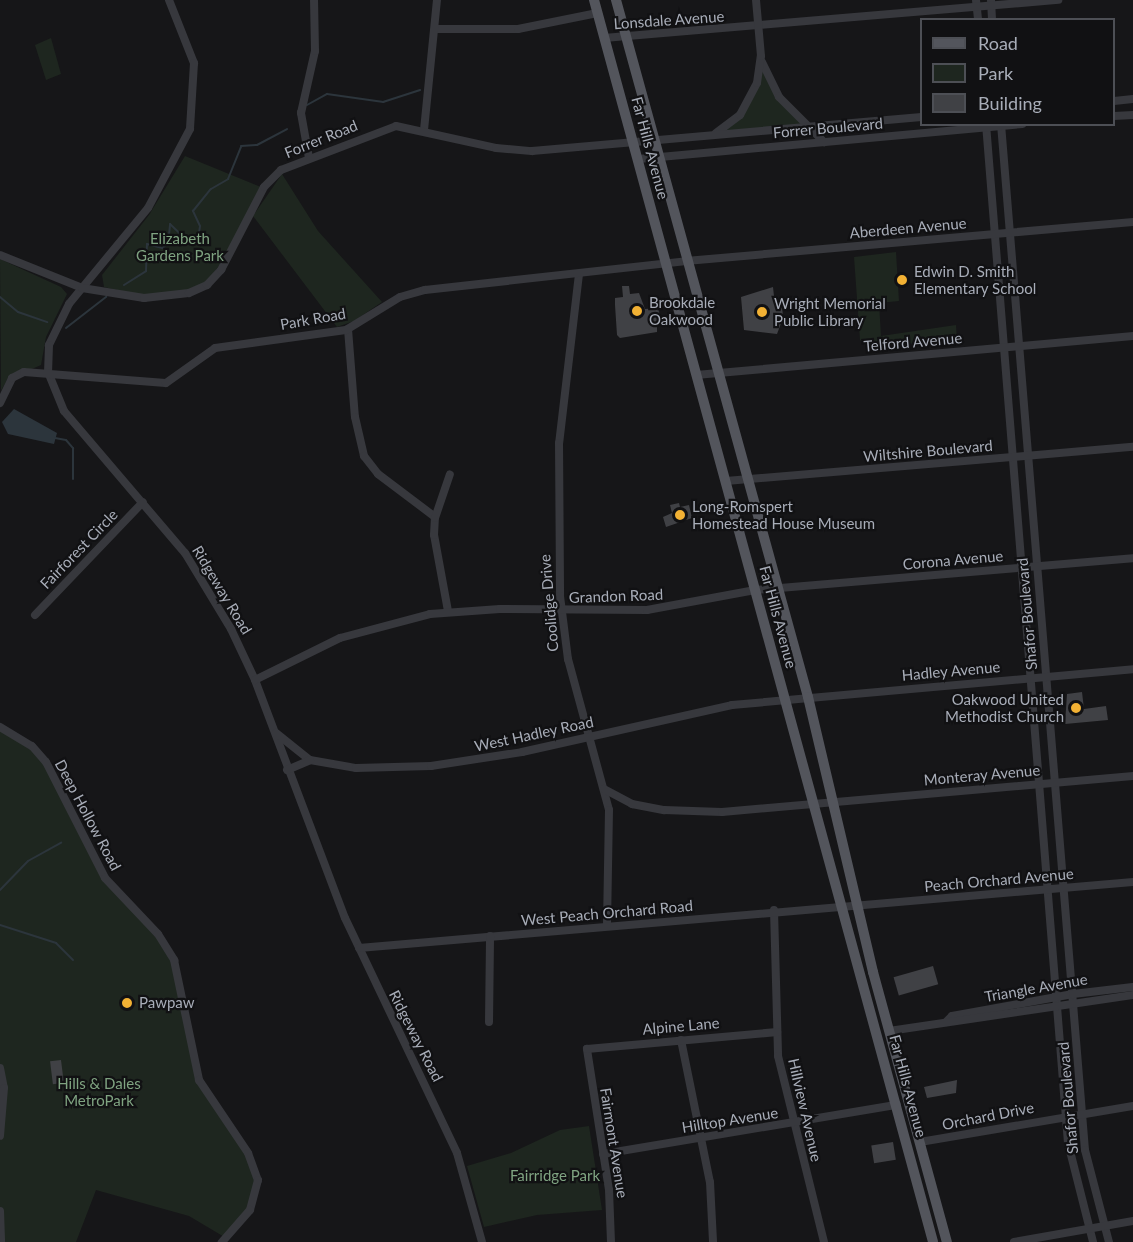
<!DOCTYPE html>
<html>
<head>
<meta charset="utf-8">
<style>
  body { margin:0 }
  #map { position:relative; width:1133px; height:1242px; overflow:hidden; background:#161618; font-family:Lato,sans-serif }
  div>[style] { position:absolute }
  .green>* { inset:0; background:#1e261f }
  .water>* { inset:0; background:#2c353c }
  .stream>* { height:2px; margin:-1px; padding:0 1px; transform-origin:1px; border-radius:1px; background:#2c353c }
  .building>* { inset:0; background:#404145; transform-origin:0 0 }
  .minor>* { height:8px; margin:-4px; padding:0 4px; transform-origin:4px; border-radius:4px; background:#37383d }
  .major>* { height:10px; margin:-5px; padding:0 5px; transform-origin:5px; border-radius:5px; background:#53555c }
  .dots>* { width:16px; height:16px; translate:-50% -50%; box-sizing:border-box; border:3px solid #111113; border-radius:50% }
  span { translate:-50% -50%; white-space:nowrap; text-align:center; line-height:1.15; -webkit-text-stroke:4.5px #111113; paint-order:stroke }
  .street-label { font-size:15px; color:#a8adb8 }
  .park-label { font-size:15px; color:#7fa381 }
  .poi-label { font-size:15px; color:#a8adb8 }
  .left { translate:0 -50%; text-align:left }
  .right { translate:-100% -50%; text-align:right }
  .legend { position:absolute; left:920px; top:18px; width:195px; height:108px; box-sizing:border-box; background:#111113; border:2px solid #4d4f55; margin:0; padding:8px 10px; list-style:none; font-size:18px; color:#a8adb8 }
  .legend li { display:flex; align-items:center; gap:12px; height:30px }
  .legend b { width:30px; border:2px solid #4d4f55 }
</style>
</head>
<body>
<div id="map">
  <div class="green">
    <i style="clip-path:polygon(51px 38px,61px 74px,46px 80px,35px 45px)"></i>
    <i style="clip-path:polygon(761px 56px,771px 86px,812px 125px,727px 133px,726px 125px,747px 105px)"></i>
    <i style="clip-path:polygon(185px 156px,261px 187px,221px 263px,207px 282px,184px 291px,140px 295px,104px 287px,102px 275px,149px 215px)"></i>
    <i style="clip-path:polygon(282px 174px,318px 231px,382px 302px,354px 321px,337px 327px,253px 216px)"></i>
    <i style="clip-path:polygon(896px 252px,899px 301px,879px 303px,881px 336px,956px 325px,957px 341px,869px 346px,860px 340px,854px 257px)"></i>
    <i style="clip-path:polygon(0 259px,61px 287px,67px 294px,46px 337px,41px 365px,7px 380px,1px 391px)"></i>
    <i style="clip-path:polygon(0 727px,38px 752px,97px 864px,167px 945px,196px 1070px,257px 1175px,255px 1201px,226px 1238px,189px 1216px,96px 1190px,76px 1242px,0 1242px)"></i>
    <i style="clip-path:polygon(589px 1126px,602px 1210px,537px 1215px,484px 1227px,467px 1166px,511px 1153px,560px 1130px)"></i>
  </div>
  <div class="water">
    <i style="clip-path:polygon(14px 409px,57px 433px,54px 444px,8px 434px,2px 422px)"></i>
  </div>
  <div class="stream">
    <i style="left:307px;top:105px;width:23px;rotate:-29deg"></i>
    <i style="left:327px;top:94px;width:57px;rotate:8.1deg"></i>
    <i style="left:383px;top:102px;width:39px;rotate:-18deg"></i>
    <i style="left:124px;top:285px;width:26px;rotate:-32deg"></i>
    <i style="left:146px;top:271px;width:27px;rotate:-88deg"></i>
    <i style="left:147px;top:244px;width:16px;rotate:15deg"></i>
    <i style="left:162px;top:248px;width:7px;rotate:-34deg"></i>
    <i style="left:168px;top:244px;width:20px;rotate:-84deg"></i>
    <i style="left:170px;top:224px;width:29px;rotate:44deg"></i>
    <i style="left:191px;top:244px;width:9px;rotate:-36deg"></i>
    <i style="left:198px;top:239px;width:13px;rotate:-81deg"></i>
    <i style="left:200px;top:226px;width:17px;rotate:-115deg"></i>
    <i style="left:193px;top:211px;width:28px;rotate:-51deg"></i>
    <i style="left:211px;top:189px;width:20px;rotate:-30deg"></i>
    <i style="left:228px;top:179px;width:35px;rotate:-68deg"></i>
    <i style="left:241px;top:146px;width:16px;rotate:-4deg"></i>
    <i style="left:257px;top:145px;width:34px;rotate:-28deg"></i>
    <i style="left:0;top:297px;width:23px;rotate:40deg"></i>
    <i style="left:18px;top:312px;width:31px;rotate:19deg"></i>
    <i style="left:66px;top:328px;width:51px;rotate:-37.8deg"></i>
    <i style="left:55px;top:438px;width:11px;rotate:10deg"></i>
    <i style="left:66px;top:440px;width:11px;rotate:49deg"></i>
    <i style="left:73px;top:448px;width:31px;rotate:90deg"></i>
    <i style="left:0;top:890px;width:40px;rotate:-46deg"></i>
    <i style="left:28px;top:861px;width:38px;rotate:-29deg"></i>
    <i style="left:0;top:925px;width:59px;rotate:17.8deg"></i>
    <i style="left:56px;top:943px;width:24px;rotate:45deg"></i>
  </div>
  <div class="building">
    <i style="clip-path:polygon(622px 286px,629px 286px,630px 294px,639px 293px,645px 309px,658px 308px,662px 324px,657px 325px,657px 332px,620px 338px,617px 335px,615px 305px,615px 298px,623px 297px)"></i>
    <i style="clip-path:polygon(773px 287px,775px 305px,782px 304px,783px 318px,777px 334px,744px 330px,741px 297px)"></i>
    <i style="clip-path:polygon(679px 503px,680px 507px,689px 505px,692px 518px,666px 527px,663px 517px,672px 513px,670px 505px)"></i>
    <i style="clip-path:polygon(1082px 692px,1084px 709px,1106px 706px,1108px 720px,1065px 724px,1067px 694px)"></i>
    <i style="left:933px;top:966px;width:19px;height:41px;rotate:74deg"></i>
    <i style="left:61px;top:1060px;width:23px;height:11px;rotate:83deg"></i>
    <i style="clip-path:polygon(957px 1080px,956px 1093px,927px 1098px,924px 1087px)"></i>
    <i style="left:893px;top:1142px;width:18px;height:22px;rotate:81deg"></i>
  </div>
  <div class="minor">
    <i style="left:169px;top:0;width:68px;rotate:68.4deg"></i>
    <i style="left:194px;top:63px;width:66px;rotate:93.5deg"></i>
    <i style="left:190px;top:129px;width:89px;rotate:118deg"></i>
    <i style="left:148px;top:208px;width:124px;rotate:129.5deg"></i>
    <i style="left:69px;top:304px;width:46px;rotate:116deg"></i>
    <i style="left:49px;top:345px;width:27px;rotate:92deg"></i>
    <i style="left:48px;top:372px;width:42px;rotate:67.7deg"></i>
    <i style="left:64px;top:411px;width:187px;rotate:49.6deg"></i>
    <i style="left:185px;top:553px;width:89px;rotate:58.8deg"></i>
    <i style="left:231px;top:629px;width:56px;rotate:64.8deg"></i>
    <i style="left:255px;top:680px;width:254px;rotate:69.3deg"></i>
    <i style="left:345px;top:918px;width:260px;rotate:64.5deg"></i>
    <i style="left:457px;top:1153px;width:92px;rotate:74.3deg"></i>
    <i style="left:976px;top:0;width:20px;rotate:84deg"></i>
    <i style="left:991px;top:0;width:20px;rotate:87deg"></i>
    <i style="left:435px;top:29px;width:83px"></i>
    <i style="left:518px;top:29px;width:81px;rotate:-11.4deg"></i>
    <i style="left:604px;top:38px;width:456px;rotate:-4.8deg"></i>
    <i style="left:762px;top:62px;width:39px;rotate:64deg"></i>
    <i style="left:779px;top:97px;width:64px;rotate:45deg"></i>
    <i style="left:1114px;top:101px;width:19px;rotate:-6deg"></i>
    <i style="left:1114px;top:116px;width:19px;rotate:-3deg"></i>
    <i style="left:986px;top:124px;width:1022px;rotate:85.4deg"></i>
    <i style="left:1068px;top:1143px;width:102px;rotate:75.8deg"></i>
    <i style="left:1001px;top:124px;width:1029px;rotate:85.32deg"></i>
    <i style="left:1085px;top:1150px;width:95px;rotate:75.4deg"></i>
    <i style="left:424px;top:130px;width:131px;rotate:-84.3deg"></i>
    <i style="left:716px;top:133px;width:30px;rotate:-37deg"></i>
    <i style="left:740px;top:115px;width:36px;rotate:-62deg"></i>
    <i style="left:757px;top:83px;width:27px;rotate:-82deg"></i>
    <i style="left:761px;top:56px;width:56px;rotate:-95.1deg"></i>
    <i style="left:309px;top:158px;width:46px;rotate:-100.1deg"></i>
    <i style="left:301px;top:113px;width:64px;rotate:-77.3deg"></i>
    <i style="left:315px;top:51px;width:51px;rotate:-91.1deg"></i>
    <i style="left:638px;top:159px;width:386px;rotate:-5.2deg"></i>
    <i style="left:0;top:255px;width:88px;rotate:21.9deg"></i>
    <i style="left:82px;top:288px;width:63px;rotate:9.2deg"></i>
    <i style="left:144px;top:298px;width:45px;rotate:-6.3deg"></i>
    <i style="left:189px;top:293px;width:20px;rotate:-24deg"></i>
    <i style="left:207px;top:285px;width:21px;rotate:-47deg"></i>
    <i style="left:221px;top:270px;width:93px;rotate:-62.6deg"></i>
    <i style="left:264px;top:187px;width:24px;rotate:-45deg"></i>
    <i style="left:281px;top:170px;width:123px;rotate:-20.9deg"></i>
    <i style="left:396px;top:126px;width:102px;rotate:12.4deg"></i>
    <i style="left:496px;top:148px;width:36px;rotate:5deg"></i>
    <i style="left:532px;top:151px;width:391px;rotate:-5deg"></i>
    <i style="left:579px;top:274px;width:170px;rotate:96.7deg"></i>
    <i style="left:559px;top:443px;width:153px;rotate:89.6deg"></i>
    <i style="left:560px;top:596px;width:64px;rotate:82.8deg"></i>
    <i style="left:568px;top:659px;width:156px;rotate:74.8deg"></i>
    <i style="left:609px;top:810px;width:116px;rotate:91deg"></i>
    <i style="left:348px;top:329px;width:88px;rotate:85.5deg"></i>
    <i style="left:355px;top:417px;width:40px;rotate:77deg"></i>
    <i style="left:364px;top:456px;width:23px;rotate:52deg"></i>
    <i style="left:378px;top:474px;width:71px;rotate:37deg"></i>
    <i style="left:696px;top:375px;width:439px;rotate:-5.1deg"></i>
    <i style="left:0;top:403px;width:28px;rotate:-64deg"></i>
    <i style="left:12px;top:378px;width:13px;rotate:-27deg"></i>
    <i style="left:24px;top:372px;width:142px;rotate:4.4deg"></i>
    <i style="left:166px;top:383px;width:60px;rotate:-35.5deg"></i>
    <i style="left:215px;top:348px;width:132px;rotate:-7.8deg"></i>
    <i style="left:346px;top:330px;width:63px;rotate:-31.4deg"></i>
    <i style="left:400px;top:297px;width:26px;rotate:-16deg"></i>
    <i style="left:425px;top:290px;width:263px;rotate:-6.3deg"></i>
    <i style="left:686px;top:261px;width:449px;rotate:-5deg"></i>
    <i style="left:726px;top:481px;width:408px;rotate:-4.8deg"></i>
    <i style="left:448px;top:611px;width:77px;rotate:-100.4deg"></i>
    <i style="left:434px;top:535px;width:17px;rotate:-87deg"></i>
    <i style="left:435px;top:518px;width:46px;rotate:-71.2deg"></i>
    <i style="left:35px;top:615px;width:156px;rotate:-46.3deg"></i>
    <i style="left:255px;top:680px;width:95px;rotate:-26.3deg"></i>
    <i style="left:340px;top:638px;width:93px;rotate:-14.9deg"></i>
    <i style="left:430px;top:614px;width:70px;rotate:-4.1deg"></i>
    <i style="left:500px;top:609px;width:147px;rotate:0.4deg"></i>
    <i style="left:647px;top:610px;width:110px;rotate:-10.5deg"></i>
    <i style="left:755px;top:590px;width:379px;rotate:-4.8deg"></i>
    <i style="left:0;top:727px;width:37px;rotate:31deg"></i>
    <i style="left:32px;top:746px;width:21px;rotate:49deg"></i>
    <i style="left:46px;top:762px;width:130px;rotate:63deg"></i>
    <i style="left:105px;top:878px;width:77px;rotate:46.6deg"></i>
    <i style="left:158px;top:934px;width:31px;rotate:58deg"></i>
    <i style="left:174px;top:960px;width:123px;rotate:78.2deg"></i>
    <i style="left:199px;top:1080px;width:88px;rotate:56.1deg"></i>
    <i style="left:248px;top:1153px;width:29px;rotate:70deg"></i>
    <i style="left:258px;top:1180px;width:31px;rotate:105deg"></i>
    <i style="left:250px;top:1210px;width:43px;rotate:131.2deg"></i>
    <i style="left:276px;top:733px;width:43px;rotate:38.5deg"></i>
    <i style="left:310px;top:760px;width:47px;rotate:9.9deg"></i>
    <i style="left:356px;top:768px;width:75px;rotate:-1.5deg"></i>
    <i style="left:431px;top:766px;width:92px;rotate:-8.7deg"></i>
    <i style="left:522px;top:752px;width:215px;rotate:-12.6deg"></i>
    <i style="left:732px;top:705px;width:403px;rotate:-5.1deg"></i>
    <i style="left:287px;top:770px;width:25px;rotate:-23deg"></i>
    <i style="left:604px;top:789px;width:32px;rotate:28deg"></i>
    <i style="left:632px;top:804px;width:33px;rotate:11deg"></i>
    <i style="left:664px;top:810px;width:58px;rotate:2deg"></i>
    <i style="left:722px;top:812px;width:413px;rotate:-5deg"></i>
    <i style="left:774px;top:910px;width:146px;rotate:88.4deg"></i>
    <i style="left:778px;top:1056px;width:192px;rotate:76.1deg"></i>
    <i style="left:359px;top:948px;width:777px;rotate:-4.87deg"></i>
    <i style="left:489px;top:1022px;width:86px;rotate:-89.3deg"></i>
    <i style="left:946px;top:1022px;width:8px;rotate:-45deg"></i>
    <i style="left:952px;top:1016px;width:123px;rotate:-10.3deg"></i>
    <i style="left:1073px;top:994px;width:60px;rotate:-6.7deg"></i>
    <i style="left:889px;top:1031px;width:247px;rotate:-8.4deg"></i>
    <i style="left:681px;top:1040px;width:145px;rotate:78.5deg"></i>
    <i style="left:710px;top:1182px;width:60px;rotate:87.1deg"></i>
    <i style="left:0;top:1068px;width:20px;rotate:79deg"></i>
    <i style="left:4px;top:1088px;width:48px;rotate:94.8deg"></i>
    <i style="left:920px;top:1142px;width:216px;rotate:-9.6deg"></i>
    <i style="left:603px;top:1154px;width:298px;rotate:-9.5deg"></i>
    <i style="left:0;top:1211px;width:31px;rotate:88deg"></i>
    <i style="left:611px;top:1242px;width:52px;rotate:-92.2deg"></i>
    <i style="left:609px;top:1190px;width:143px;rotate:-98.9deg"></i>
    <i style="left:587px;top:1049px;width:191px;rotate:-5.1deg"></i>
    <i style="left:1014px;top:1242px;width:121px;rotate:-10deg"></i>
  </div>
  <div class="major">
    <i style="left:594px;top:0;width:1287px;rotate:74.73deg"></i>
    <i style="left:616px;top:0;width:723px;rotate:74.6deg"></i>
    <i style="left:808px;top:697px;width:283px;rotate:76.7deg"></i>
    <i style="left:873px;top:972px;width:280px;rotate:74.7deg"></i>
  </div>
  <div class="dots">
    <i style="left:902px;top:280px;background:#f2b134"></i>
    <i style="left:637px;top:311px;background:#f2b134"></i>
    <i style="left:762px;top:312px;background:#f2b134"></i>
    <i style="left:680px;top:515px;background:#f2b134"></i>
    <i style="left:1076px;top:708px;background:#f2b134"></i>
    <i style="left:127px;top:1003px;background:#f2b134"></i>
  </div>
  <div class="street-label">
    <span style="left:669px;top:20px;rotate:-4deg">Lonsdale Avenue</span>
    <span style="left:828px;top:128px;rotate:-5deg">Forrer Boulevard</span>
    <span style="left:321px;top:139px;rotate:-22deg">Forrer Road</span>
    <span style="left:650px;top:148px;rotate:75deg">Far Hills Avenue</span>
    <span style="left:908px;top:228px;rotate:-5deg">Aberdeen Avenue</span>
    <span style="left:313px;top:319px;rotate:-10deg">Park Road</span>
    <span style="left:913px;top:342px;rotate:-5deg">Telford Avenue</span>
    <span style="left:928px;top:451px;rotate:-5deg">Wiltshire Boulevard</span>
    <span style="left:79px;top:549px;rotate:-46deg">Fairforest Circle</span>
    <span style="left:953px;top:560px;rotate:-5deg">Corona Avenue</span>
    <span style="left:222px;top:590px;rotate:59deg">Ridgeway Road</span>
    <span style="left:616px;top:596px;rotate:-2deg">Grandon Road</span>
    <span style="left:549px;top:603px;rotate:-95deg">Coolidge Drive</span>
    <span style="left:1027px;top:614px;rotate:-95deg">Shafor Boulevard</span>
    <span style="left:778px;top:617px;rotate:75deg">Far Hills Avenue</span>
    <span style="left:951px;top:671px;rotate:-5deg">Hadley Avenue</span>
    <span style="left:534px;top:734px;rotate:-12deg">West Hadley Road</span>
    <span style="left:982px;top:775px;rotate:-5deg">Monteray Avenue</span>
    <span style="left:88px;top:815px;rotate:62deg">Deep Hollow Road</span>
    <span style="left:999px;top:880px;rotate:-5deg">Peach Orchard Avenue</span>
    <span style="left:607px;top:913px;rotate:-5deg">West Peach Orchard Road</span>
    <span style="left:1036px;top:988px;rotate:-10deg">Triangle Avenue</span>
    <span style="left:681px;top:1026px;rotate:-5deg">Alpine Lane</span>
    <span style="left:416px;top:1036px;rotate:63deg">Ridgeway Road</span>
    <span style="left:908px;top:1086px;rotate:75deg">Far Hills Avenue</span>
    <span style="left:1068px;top:1098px;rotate:-95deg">Shafor Boulevard</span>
    <span style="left:805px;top:1110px;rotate:77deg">Hillview Avenue</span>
    <span style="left:988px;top:1116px;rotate:-11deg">Orchard Drive</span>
    <span style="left:730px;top:1120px;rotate:-9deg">Hilltop Avenue</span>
    <span style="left:614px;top:1143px;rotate:81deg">Fairmont Avenue</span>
  </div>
  <div class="park-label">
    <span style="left:180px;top:247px">Elizabeth<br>Gardens Park</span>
    <span style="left:99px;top:1092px">Hills &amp; Dales<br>MetroPark</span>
    <span style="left:555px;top:1176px">Fairridge Park</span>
  </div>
  <div class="poi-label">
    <span class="left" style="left:914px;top:280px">Edwin D. Smith<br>Elementary School</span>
    <span class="left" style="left:649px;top:311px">Brookdale<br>Oakwood</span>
    <span class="left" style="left:774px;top:312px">Wright Memorial<br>Public Library</span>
    <span class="left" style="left:692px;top:515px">Long-Romspert<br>Homestead House Museum</span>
    <span class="right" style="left:1064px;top:708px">Oakwood United<br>Methodist Church</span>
    <span class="left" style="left:139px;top:1003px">Pawpaw</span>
  </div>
  <ul class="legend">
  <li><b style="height:8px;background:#53555c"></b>Road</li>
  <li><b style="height:16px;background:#1e261f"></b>Park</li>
  <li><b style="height:16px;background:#404145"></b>Building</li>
  </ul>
</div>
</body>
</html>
